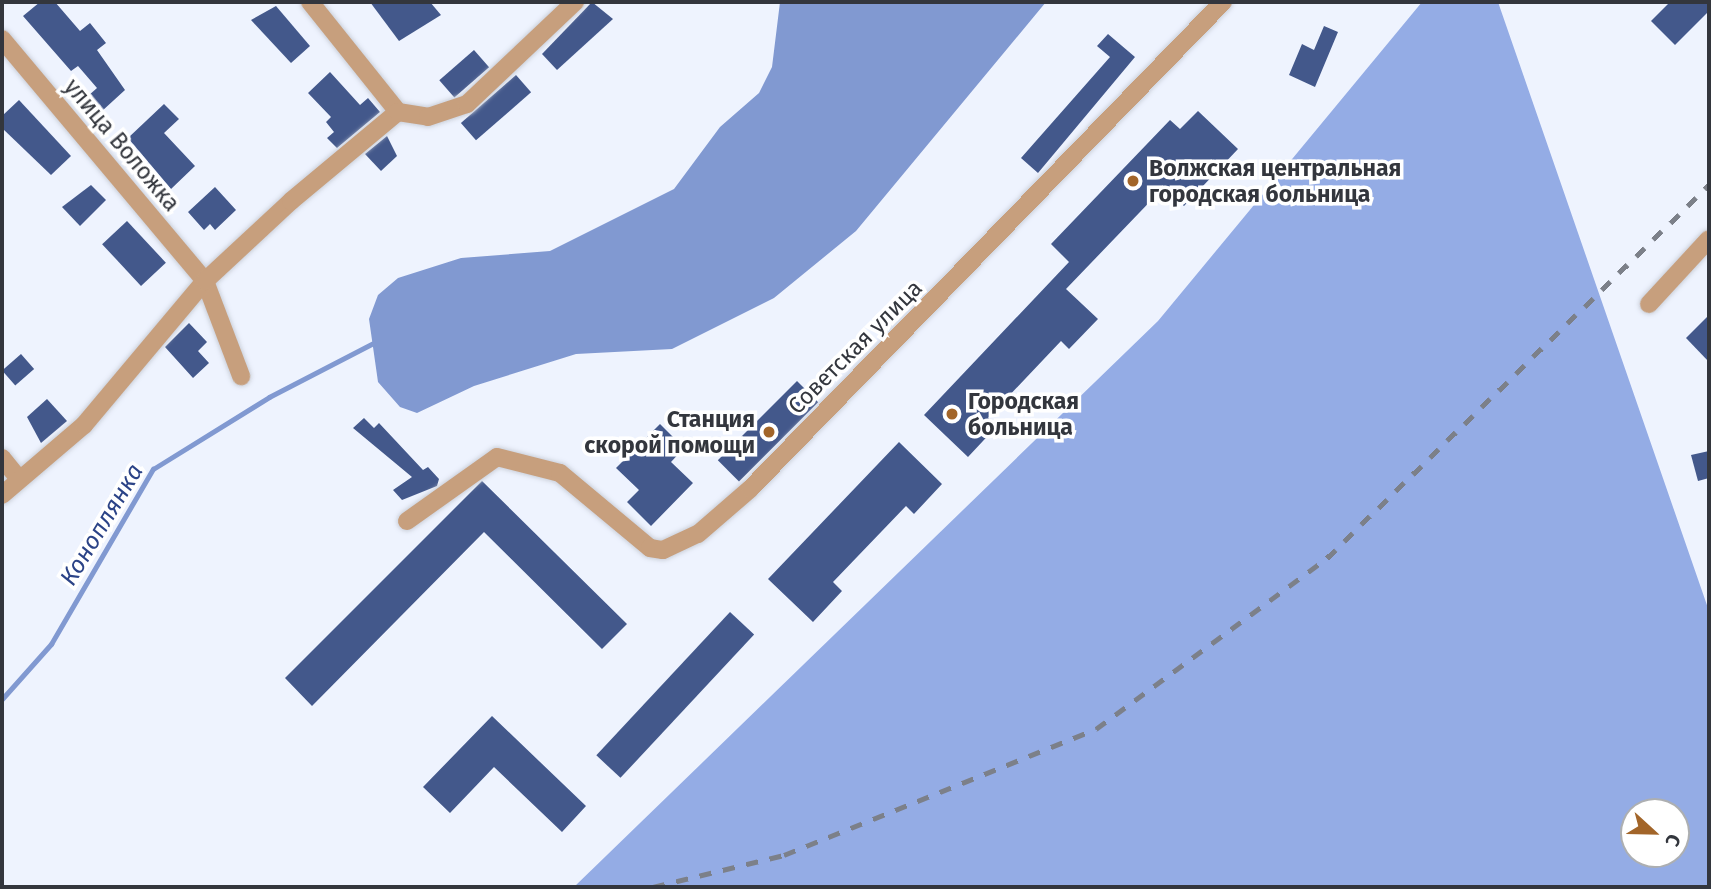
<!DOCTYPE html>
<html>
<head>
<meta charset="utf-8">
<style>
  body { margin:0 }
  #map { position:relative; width:1711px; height:889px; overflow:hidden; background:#eef3fe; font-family:"Fira Sans",sans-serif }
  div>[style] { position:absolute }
  .forest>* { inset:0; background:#94ace5 }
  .water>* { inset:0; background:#8199d1 }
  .stream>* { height:5px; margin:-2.5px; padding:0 2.5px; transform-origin:2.5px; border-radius:2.5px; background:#8199d1 }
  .building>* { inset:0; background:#43588b; transform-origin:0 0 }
  .roads { filter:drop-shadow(0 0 2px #ccd1db) drop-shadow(0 0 2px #ccd1db) }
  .minor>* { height:18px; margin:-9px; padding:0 9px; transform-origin:9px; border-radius:9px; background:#c79f7d }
  .rail>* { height:5px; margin-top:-2.5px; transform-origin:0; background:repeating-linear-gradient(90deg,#7c8089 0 12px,transparent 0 24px) }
  .dots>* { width:19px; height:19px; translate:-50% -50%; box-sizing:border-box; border:4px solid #fff; border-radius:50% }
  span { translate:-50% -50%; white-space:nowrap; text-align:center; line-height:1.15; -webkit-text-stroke:7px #fff; paint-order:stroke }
  .street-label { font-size:23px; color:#33363d }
  .poi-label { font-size:23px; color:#33363d; font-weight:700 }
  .left { translate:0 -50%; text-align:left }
  .right { translate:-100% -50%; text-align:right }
  .water-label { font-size:24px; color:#2b4387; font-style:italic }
  .frame { position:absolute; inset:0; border:4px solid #33363d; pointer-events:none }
  .north { position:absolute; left:1620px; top:798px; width:70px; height:70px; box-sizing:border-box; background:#fff; border:2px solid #adafb1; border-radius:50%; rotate:112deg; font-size:19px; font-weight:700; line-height:28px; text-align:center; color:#33363d }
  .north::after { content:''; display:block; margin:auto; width:24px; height:32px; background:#a26529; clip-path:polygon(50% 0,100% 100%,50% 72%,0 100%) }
</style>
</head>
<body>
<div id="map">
  <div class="forest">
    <i style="clip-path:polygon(evenodd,1422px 2px,1498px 2px,1709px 611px,1709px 887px,574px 887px,1158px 321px,1422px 2px,1634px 812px,1676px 812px,1676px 854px,1634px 854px,1634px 812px)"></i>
  </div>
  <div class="water">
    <i style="clip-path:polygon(780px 2px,1046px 2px,856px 231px,774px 298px,672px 349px,576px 354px,474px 386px,417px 413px,400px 407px,378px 382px,369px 319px,378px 295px,398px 278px,461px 258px,550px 251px,674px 189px,720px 127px,759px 93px,772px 67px)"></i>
  </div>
  <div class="stream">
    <i style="left:2px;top:699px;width:74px;rotate:-48.3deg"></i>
    <i style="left:51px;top:644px;width:203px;rotate:-59.8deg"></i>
    <i style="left:153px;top:469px;width:137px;rotate:-31.8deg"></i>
    <i style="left:269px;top:397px;width:117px;rotate:-27.4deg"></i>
  </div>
  <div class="building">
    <i style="clip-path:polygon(40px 2px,55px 2px,80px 31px,90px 23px,106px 43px,97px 50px,125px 90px,102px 111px,88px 96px,97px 88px,78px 66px,71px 71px,23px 16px)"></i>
    <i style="clip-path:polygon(370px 2px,430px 2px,441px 15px,399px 41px)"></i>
    <i style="clip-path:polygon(592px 2px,613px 19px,557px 70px,542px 54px)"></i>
    <i style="clip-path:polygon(1670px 2px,1709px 2px,1709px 11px,1675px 45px,1651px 21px)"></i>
    <i style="clip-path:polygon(276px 6px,310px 46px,291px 63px,251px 20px)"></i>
    <i style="clip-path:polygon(1324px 26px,1338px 32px,1315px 87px,1289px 75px,1302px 44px,1314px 50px)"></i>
    <i style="clip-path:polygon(1108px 34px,1135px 57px,1038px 173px,1021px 158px,1110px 57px,1097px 46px)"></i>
    <i style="left:474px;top:50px;width:23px;height:46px;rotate:49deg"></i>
    <i style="clip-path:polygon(330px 72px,360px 105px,368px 98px,380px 112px,337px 148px,327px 138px,334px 132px,326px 122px,331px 117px,308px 93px)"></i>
    <i style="left:516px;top:75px;width:23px;height:73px;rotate:49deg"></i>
    <i style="clip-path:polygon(19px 100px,71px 156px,51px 175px,2px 128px,2px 116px)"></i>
    <i style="clip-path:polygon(164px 104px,179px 119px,164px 133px,195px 166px,171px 189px,128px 138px)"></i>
    <i style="clip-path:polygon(1198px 111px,1238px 149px,1184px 206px,1164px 187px,1066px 289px,1098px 319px,1069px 349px,1061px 341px,988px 418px,997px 426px,968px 457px,924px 415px,1069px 262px,1051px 244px,1170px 120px,1180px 129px)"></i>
    <i style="clip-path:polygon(387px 136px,397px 156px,381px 171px,365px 154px)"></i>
    <i style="clip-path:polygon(91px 185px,106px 200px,80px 226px,62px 207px)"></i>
    <i style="clip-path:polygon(215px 187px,236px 210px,215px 230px,210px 224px,204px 230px,188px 212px)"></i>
    <i style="left:127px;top:221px;width:57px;height:34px;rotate:47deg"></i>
    <i style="clip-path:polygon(1709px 315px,1709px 362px,1686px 338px)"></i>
    <i style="clip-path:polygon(189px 323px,207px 342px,198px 351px,209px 363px,193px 378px,165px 347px)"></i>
    <i style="left:21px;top:354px;width:20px;height:25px;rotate:49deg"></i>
    <i style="left:797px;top:381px;width:30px;height:112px;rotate:45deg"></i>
    <i style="clip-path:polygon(47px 399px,67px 421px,41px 443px,27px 417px)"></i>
    <i style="clip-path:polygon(364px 418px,374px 428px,379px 423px,423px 470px,428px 467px,439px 479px,437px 486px,402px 500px,393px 490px,412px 477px,353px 428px)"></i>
    <i style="clip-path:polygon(660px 424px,684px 448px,671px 462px,693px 483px,651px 526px,627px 502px,639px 490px,616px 468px)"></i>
    <i style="clip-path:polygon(899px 442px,942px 484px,914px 514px,906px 506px,833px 582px,842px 591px,813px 622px,768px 579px)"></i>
    <i style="clip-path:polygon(1709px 451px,1709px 478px,1698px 481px,1691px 455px)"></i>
    <i style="clip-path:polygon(482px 481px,627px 624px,602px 649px,484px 532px,312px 706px,285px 678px)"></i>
    <i style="left:730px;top:612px;width:33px;height:196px;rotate:43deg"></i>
    <i style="clip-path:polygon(492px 716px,586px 806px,562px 832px,494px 767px,450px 813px,423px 787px)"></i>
  </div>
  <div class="roads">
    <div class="minor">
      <i style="left:310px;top:2px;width:141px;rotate:51.3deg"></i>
      <i style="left:2px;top:39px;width:316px;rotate:50deg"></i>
      <i style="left:205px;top:281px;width:102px;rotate:69.2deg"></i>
      <i style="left:1649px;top:304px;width:88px;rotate:-47.3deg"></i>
      <i style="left:2px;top:458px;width:26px;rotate:51deg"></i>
      <i style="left:2px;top:495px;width:108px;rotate:-40.5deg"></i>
      <i style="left:84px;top:425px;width:188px;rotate:-50deg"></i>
      <i style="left:205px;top:281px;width:117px;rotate:-42.9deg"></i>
      <i style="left:291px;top:201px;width:139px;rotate:-39.8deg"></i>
      <i style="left:398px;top:112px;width:30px;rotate:9deg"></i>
      <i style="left:428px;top:117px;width:41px;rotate:-18.4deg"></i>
      <i style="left:467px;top:104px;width:149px;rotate:-43.4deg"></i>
      <i style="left:407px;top:521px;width:110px;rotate:-35.4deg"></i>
      <i style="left:497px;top:457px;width:65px;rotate:14.3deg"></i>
      <i style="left:560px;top:473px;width:117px;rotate:39.8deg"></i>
      <i style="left:650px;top:548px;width:13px;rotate:9deg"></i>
      <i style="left:663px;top:550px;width:38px;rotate:-25deg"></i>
      <i style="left:698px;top:534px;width:69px;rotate:-40.9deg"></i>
      <i style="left:750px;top:489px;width:679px;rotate:-45.84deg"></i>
    </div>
  </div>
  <div class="rail">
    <i style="left:653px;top:887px;width:135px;rotate:-13.7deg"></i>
    <i style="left:784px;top:855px;width:336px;rotate:-22deg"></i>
    <i style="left:1096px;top:729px;width:287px;rotate:-36.5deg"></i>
    <i style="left:1327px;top:558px;width:534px;rotate:-44.32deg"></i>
  </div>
  <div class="dots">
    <i style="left:1133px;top:181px;background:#a26529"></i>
    <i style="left:952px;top:414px;background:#a26529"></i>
    <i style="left:769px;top:432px;background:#a26529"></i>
  </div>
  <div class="street-label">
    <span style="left:122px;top:145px;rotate:50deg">улица Воложка</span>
    <span style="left:855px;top:347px;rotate:-45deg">Советская улица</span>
  </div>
  <div class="poi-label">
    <span class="left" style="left:1149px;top:181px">Волжская центральная<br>городская больница</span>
    <span class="left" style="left:968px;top:414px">Городская<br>больница</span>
    <span class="right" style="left:755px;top:432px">Станция<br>скорой помощи</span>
  </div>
  <div class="water-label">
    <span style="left:102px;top:525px;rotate:-59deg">Коноплянка</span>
  </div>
  <div class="frame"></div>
  <div class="north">С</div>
</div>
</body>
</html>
